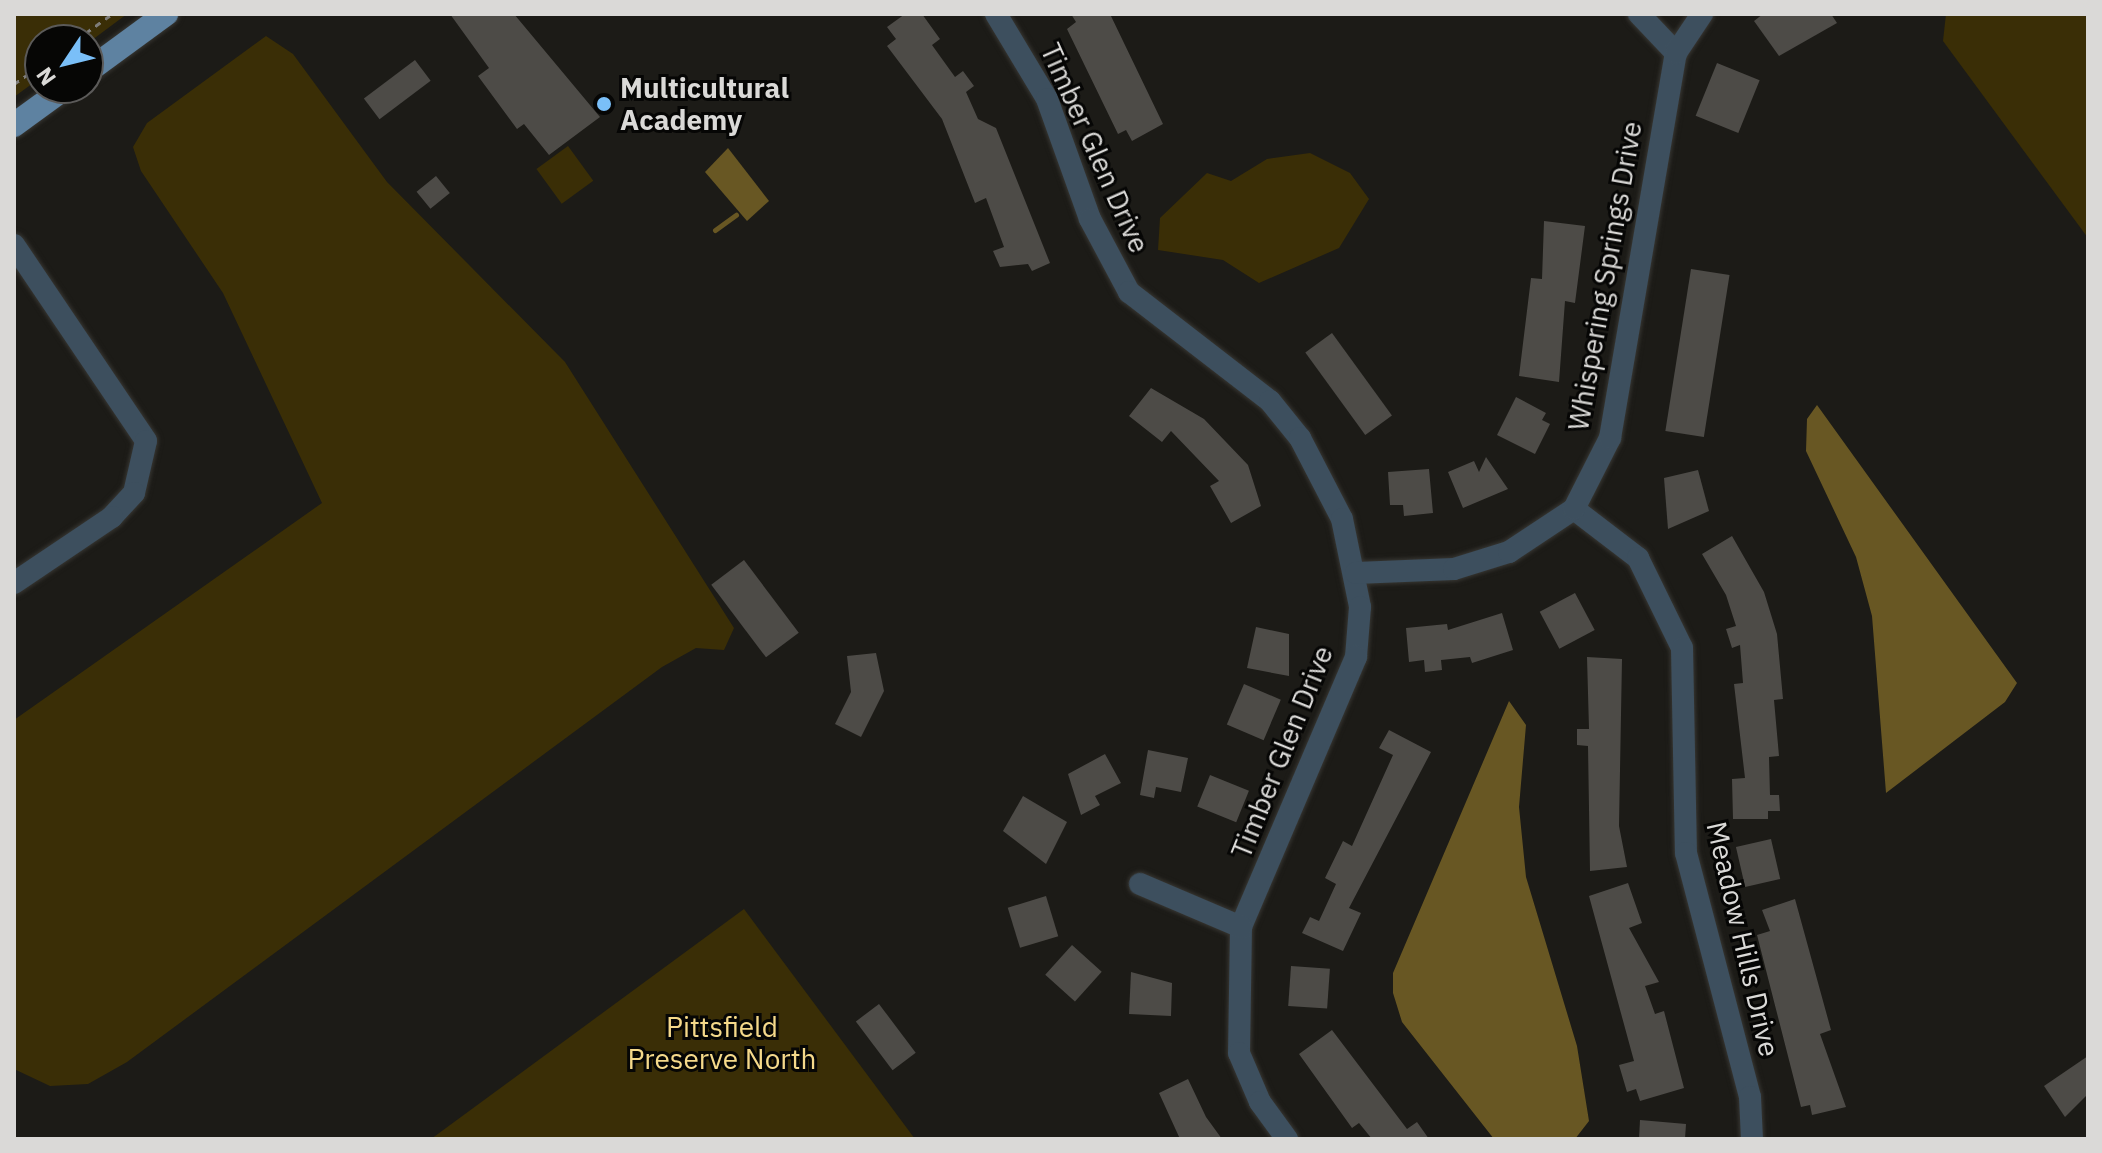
<!DOCTYPE html>
<html>
<head>
<meta charset="utf-8">
<style>
  body { margin:0 }
  #map { position:relative; width:2102px; height:1153px; overflow:hidden; background:#1c1b17; font-family:"IBM Plex Sans",sans-serif }
  div>[style] { position:absolute }
  .green>* { inset:0; background:#3a2e06; transform-origin:0 0 }
  .water>* { inset:0; background:#685723 }
  .stream>* { height:5px; margin:-2.5px; padding:0 2.5px; transform-origin:2.5px; border-radius:2.5px; background:#685723 }
  .building>* { inset:0; background:#4d4b47; transform-origin:0 0 }
  .path>* { height:3px; margin-top:-1.5px; transform-origin:0; background:repeating-linear-gradient(90deg,#7e7d7a 0 6px,transparent 0 12px) }
  .roads { filter:drop-shadow(0 0 2px #373632) drop-shadow(0 0 2px #373632) }
  .minor>* { height:22px; margin:-11px; padding:0 11px; transform-origin:11px; border-radius:11px; background:#3d4f5e }
  .major>* { height:24px; margin:-12px; padding:0 12px; transform-origin:12px; border-radius:12px; background:#5e82a1 }
  .dots>* { width:22px; height:22px; translate:-50% -50%; box-sizing:border-box; border:4px solid #060605; border-radius:50% }
  span { translate:-50% -50%; white-space:nowrap; text-align:center; line-height:1.15; -webkit-text-stroke:6px #060605; paint-order:stroke }
  .poi-label { font-size:28px; color:#dad9d7; font-weight:700 }
  .left { translate:0 -50%; text-align:left }
  .street-label { font-size:28px; color:#dad9d7 }
  .park-label { font-size:28px; color:#f5d98a }
  .frame { position:absolute; inset:0; border:16px solid #dad9d7; pointer-events:none }
  .north { position:absolute; left:24px; top:24px; width:80px; height:80px; box-sizing:border-box; background:#060605; border:2px solid #5b5a59; border-radius:50%; rotate:235deg; font-size:22px; font-weight:700; line-height:32px; text-align:center; color:#dad9d7 }
  .north::after { content:''; display:block; margin:auto; width:28px; height:36px; background:#7abff8; clip-path:polygon(50% 0,100% 100%,50% 72%,0 100%) }
</style>
</head>
<body>
<div id="map">
  <div class="green">
    <i style="clip-path:polygon(14px 14px,127px 14px,88px 43px,40px 40px,40px 78px,14px 97px)"></i>
    <i style="clip-path:polygon(1946px 14px,2088px 14px,2088px 238px,1943px 41px)"></i>
    <i style="clip-path:polygon(266px 36px,293px 54px,387px 182px,565px 362px,734px 628px,724px 650px,696px 648px,662px 667px,127px 1062px,88px 1084px,50px 1086px,14px 1069px,14px 720px,322px 503px,223px 293px,141px 171px,133px 147px,147px 123px)"></i>
    <i style="left:568px;top:146px;width:43px;height:39px;rotate:54deg"></i>
    <i style="clip-path:polygon(1310px 153px,1350px 173px,1369px 199px,1339px 248px,1259px 283px,1223px 260px,1158px 250px,1160px 218px,1207px 173px,1231px 181px,1267px 159px)"></i>
    <i style="clip-path:polygon(744px 909px,915px 1139px,431px 1139px)"></i>
  </div>
  <div class="water">
    <i style="clip-path:polygon(728px 148px,769px 201px,747px 221px,705px 172px)"></i>
    <i style="clip-path:polygon(1817px 405px,2017px 683px,2005px 702px,1886px 793px,1872px 616px,1856px 557px,1806px 451px,1807px 419px)"></i>
    <i style="clip-path:polygon(1509px 701px,1526px 725px,1519px 807px,1526px 877px,1577px 1046px,1589px 1121px,1575px 1139px,1494px 1139px,1402px 1022px,1393px 993px,1393px 973px)"></i>
  </div>
  <div class="stream">
    <i style="left:715px;top:230px;width:26px;rotate:-36deg"></i>
  </div>
  <div class="building">
    <i style="clip-path:polygon(450px 14px,514px 14px,600px 117px,549px 155px,524px 124px,517px 129px,478px 76px,489px 68px)"></i>
    <i style="clip-path:polygon(905px 14px,922px 14px,940px 39px,932px 45px,955px 77px,963px 71px,974px 86px,966px 92px,978px 119px,996px 128px,1050px 263px,1032px 271px,1028px 264px,1000px 267px,993px 251px,1004px 247px,986px 198px,975px 203px,942px 119px,887px 46px,896px 39px,887px 27px)"></i>
    <i style="clip-path:polygon(1071px 14px,1110px 14px,1163px 124px,1132px 141px,1126px 130px,1118px 134px,1067px 29px,1076px 22px)"></i>
    <i style="clip-path:polygon(1763px 14px,1831px 14px,1837px 23px,1779px 56px,1754px 21px)"></i>
    <i style="left:415px;top:60px;width:26px;height:64px;rotate:53deg"></i>
    <i style="left:1717px;top:63px;width:46px;height:57px;rotate:22deg"></i>
    <i style="left:436px;top:176px;width:22px;height:25px;rotate:51deg"></i>
    <i style="clip-path:polygon(1544px 221px,1585px 226px,1575px 303px,1565px 301px,1559px 382px,1519px 376px,1531px 278px,1542px 279px)"></i>
    <i style="left:1691px;top:269px;width:39px;height:164px;rotate:9deg"></i>
    <i style="left:1332px;top:333px;width:102px;height:33px;rotate:54deg"></i>
    <i style="clip-path:polygon(1151px 388px,1204px 419px,1248px 465px,1261px 506px,1231px 523px,1210px 486px,1219px 481px,1171px 431px,1162px 442px,1129px 416px)"></i>
    <i style="clip-path:polygon(1516px 397px,1546px 413px,1542px 420px,1550px 424px,1535px 454px,1497px 435px)"></i>
    <i style="clip-path:polygon(1486px 457px,1508px 489px,1463px 508px,1448px 472px,1474px 461px,1479px 472px)"></i>
    <i style="clip-path:polygon(1429px 469px,1433px 513px,1404px 516px,1403px 505px,1390px 505px,1388px 472px)"></i>
    <i style="clip-path:polygon(1698px 470px,1709px 511px,1668px 529px,1664px 478px)"></i>
    <i style="clip-path:polygon(1732px 536px,1764px 592px,1777px 634px,1783px 699px,1774px 700px,1779px 756px,1769px 757px,1770px 795px,1779px 795px,1780px 811px,1768px 811px,1768px 819px,1733px 819px,1732px 779px,1745px 778px,1734px 684px,1743px 683px,1740px 645px,1732px 648px,1726px 629px,1736px 626px,1726px 595px,1702px 554px)"></i>
    <i style="left:744px;top:560px;width:91px;height:41px;rotate:53deg"></i>
    <i style="left:1575px;top:593px;width:42px;height:40px;rotate:62deg"></i>
    <i style="clip-path:polygon(1502px 613px,1513px 650px,1472px 663px,1470px 657px,1441px 660px,1442px 670px,1425px 672px,1424px 660px,1409px 662px,1406px 628px,1447px 624px,1448px 630px)"></i>
    <i style="clip-path:polygon(1256px 627px,1289px 634px,1289px 676px,1247px 668px)"></i>
    <i style="clip-path:polygon(876px 653px,884px 691px,861px 737px,835px 724px,851px 692px,847px 656px)"></i>
    <i style="clip-path:polygon(1587px 657px,1622px 659px,1619px 826px,1627px 867px,1590px 871px,1588px 746px,1577px 745px,1577px 729px,1589px 729px)"></i>
    <i style="left:1244px;top:684px;width:40px;height:44px;rotate:23deg"></i>
    <i style="clip-path:polygon(1389px 730px,1431px 752px,1349px 908px,1361px 913px,1343px 951px,1302px 933px,1310px 917px,1319px 921px,1336px 884px,1325px 878px,1343px 841px,1352px 846px,1393px 755px,1379px 748px)"></i>
    <i style="clip-path:polygon(1148px 750px,1188px 758px,1181px 792px,1156px 787px,1154px 798px,1140px 795px)"></i>
    <i style="clip-path:polygon(1105px 754px,1121px 783px,1095px 796px,1100px 805px,1081px 815px,1068px 774px)"></i>
    <i style="left:1210px;top:775px;width:42px;height:34px;rotate:22deg"></i>
    <i style="clip-path:polygon(1023px 796px,1067px 822px,1046px 864px,1003px 831px)"></i>
    <i style="left:1771px;top:839px;width:41px;height:36px;rotate:77deg"></i>
    <i style="clip-path:polygon(1628px 883px,1642px 923px,1629px 928px,1659px 982px,1645px 986px,1655px 1014px,1664px 1011px,1684px 1088px,1640px 1101px,1636px 1089px,1627px 1092px,1619px 1065px,1634px 1061px,1589px 896px)"></i>
    <i style="left:1046px;top:896px;width:42px;height:40px;rotate:73deg"></i>
    <i style="clip-path:polygon(1795px 899px,1831px 1030px,1820px 1034px,1846px 1107px,1812px 1115px,1810px 1105px,1801px 1107px,1757px 935px,1770px 931px,1762px 910px)"></i>
    <i style="left:1072px;top:945px;width:40px;height:40px;rotate:42deg"></i>
    <i style="left:1291px;top:966px;width:39px;height:40px;rotate:4deg"></i>
    <i style="clip-path:polygon(1131px 972px,1172px 983px,1171px 1016px,1129px 1014px)"></i>
    <i style="left:879px;top:1004px;width:61px;height:29px;rotate:53deg"></i>
    <i style="clip-path:polygon(1332px 1030px,1407px 1129px,1417px 1122px,1429px 1139px,1372px 1139px,1359px 1123px,1352px 1128px,1299px 1054px)"></i>
    <i style="clip-path:polygon(2088px 1056px,2088px 1094px,2065px 1117px,2044px 1086px)"></i>
    <i style="clip-path:polygon(1188px 1079px,1206px 1117px,1222px 1139px,1180px 1139px,1159px 1093px)"></i>
    <i style="clip-path:polygon(1640px 1120px,1686px 1124px,1685px 1139px,1639px 1139px)"></i>
  </div>
  <div class="path">
    <i style="left:76px;top:40px;width:44px;rotate:-35.8deg"></i>
    <i style="left:14px;top:84px;width:32px;rotate:-35deg"></i>
  </div>
  <div class="roads">
    <div class="minor">
      <i style="left:996px;top:14px;width:99px;rotate:59deg"></i>
      <i style="left:1047px;top:99px;width:127px;rotate:70.3deg"></i>
      <i style="left:1090px;top:219px;width:83px;rotate:61.9deg"></i>
      <i style="left:1129px;top:292px;width:178px;rotate:37.7deg"></i>
      <i style="left:1270px;top:401px;width:48px;rotate:51deg"></i>
      <i style="left:1300px;top:438px;width:91px;rotate:62.6deg"></i>
      <i style="left:1342px;top:519px;width:90px;rotate:78.4deg"></i>
      <i style="left:1360px;top:607px;width:50px;rotate:94.6deg"></i>
      <i style="left:1356px;top:657px;width:293px;rotate:113.1deg"></i>
      <i style="left:1241px;top:927px;width:126px;rotate:90.9deg"></i>
      <i style="left:1239px;top:1053px;width:53px;rotate:66.8deg"></i>
      <i style="left:1260px;top:1102px;width:46px;rotate:53.9deg"></i>
      <i style="left:1639px;top:14px;width:54px;rotate:46.5deg"></i>
      <i style="left:14px;top:245px;width:236px;rotate:56deg"></i>
      <i style="left:146px;top:441px;width:53px;rotate:103deg"></i>
      <i style="left:134px;top:493px;width:33px;rotate:133deg"></i>
      <i style="left:112px;top:517px;width:118px;rotate:146deg"></i>
      <i style="left:1574px;top:509px;width:81px;rotate:37.4deg"></i>
      <i style="left:1638px;top:558px;width:100px;rotate:63.9deg"></i>
      <i style="left:1682px;top:648px;width:205px;rotate:88.9deg"></i>
      <i style="left:1686px;top:853px;width:252px;rotate:75.3deg"></i>
      <i style="left:1750px;top:1097px;width:42px;rotate:87.3deg"></i>
      <i style="left:1356px;top:573px;width:98px;rotate:-2.3deg"></i>
      <i style="left:1454px;top:569px;width:58px;rotate:-17.2deg"></i>
      <i style="left:1509px;top:552px;width:78px;rotate:-33.5deg"></i>
      <i style="left:1574px;top:509px;width:80px;rotate:-63.1deg"></i>
      <i style="left:1610px;top:438px;width:391px;rotate:-80.3deg"></i>
      <i style="left:1676px;top:53px;width:47px;rotate:-56.3deg"></i>
      <i style="left:1140px;top:884px;width:110px;rotate:23.1deg"></i>
    </div>
    <div class="major">
      <i style="left:88px;top:71px;width:97px;rotate:-36.2deg"></i>
      <i style="left:14px;top:125px;width:63px;rotate:-36deg"></i>
    </div>
  </div>
  <div class="dots">
    <i style="left:604px;top:104px;background:#7abff8"></i>
  </div>
  <div class="poi-label">
    <span class="left" style="left:620px;top:104px">Multicultural<br>Academy</span>
  </div>
  <div class="street-label">
    <span style="left:1095px;top:148px;rotate:66deg">Timber Glen Drive</span>
    <span style="left:1605px;top:276px;rotate:-80deg">Whispering Springs Drive</span>
    <span style="left:1282px;top:752px;rotate:-68deg">Timber Glen Drive</span>
    <span style="left:1743px;top:939px;rotate:77deg">Meadow Hills Drive</span>
  </div>
  <div class="park-label">
    <span style="left:722px;top:1043px">Pittsfield<br>Preserve North</span>
  </div>
  <div class="frame"></div>
  <div class="north">N</div>
</div>
</body>
</html>
